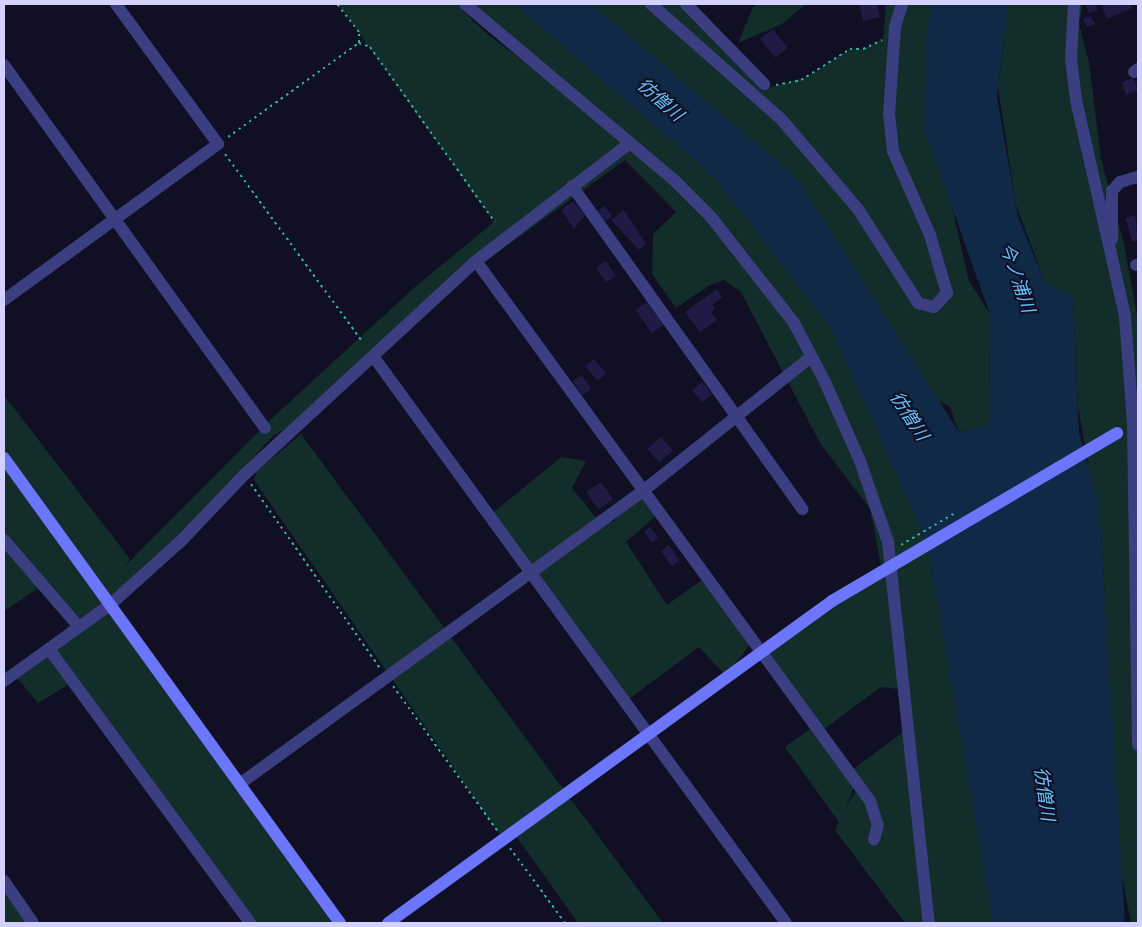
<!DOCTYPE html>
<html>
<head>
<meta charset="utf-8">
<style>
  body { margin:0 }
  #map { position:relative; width:1142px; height:927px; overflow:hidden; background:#100f23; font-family:Inter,"Noto Sans JP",sans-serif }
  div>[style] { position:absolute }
  .green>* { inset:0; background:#122d2a }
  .water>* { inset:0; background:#0f2947 }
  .building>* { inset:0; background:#201b44; transform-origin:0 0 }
  .path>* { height:2px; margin-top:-1px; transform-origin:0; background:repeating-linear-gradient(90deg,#32b29e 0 2.5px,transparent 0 6.5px) }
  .street>* { height:12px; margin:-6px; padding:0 6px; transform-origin:6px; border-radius:6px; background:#3b3f81 }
  .secondary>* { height:12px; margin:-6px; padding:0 6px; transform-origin:6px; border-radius:6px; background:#6c76fb }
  span { translate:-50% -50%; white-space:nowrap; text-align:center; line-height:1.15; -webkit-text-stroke:4px #100f23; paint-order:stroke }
  .water-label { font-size:18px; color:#63c2fb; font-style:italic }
  .frame { position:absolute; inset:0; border:5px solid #d3d2fe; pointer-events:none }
</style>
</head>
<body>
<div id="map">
  <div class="green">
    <i style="clip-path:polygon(338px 4px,456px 4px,486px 33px,542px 75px,459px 4px,681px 4px,765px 89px,809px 76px,850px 49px,863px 49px,883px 39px,886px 4px,933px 4px,925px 91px,969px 281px,990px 314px,989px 425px,959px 432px,950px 407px,941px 402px,870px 415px,927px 543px,995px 923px,905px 923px,835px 830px,839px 822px,785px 747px,810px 729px,854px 787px,846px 808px,858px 786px,849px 772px,910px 727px,906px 690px,881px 687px,820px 732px,760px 652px,882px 570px,870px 509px,820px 443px,741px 292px,724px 280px,708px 286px,676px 308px,652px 274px,653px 234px,676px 212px,625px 160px,431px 301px,304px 418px,273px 436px,169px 551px,111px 604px,332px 923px,252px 923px,73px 682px,38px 703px,14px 674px,79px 627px,43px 585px,4px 611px,4px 395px,130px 559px,124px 567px,270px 420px,415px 287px,494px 222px)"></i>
    <i style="clip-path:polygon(758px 4px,806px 4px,782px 24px,738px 43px,753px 7px)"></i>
    <i style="clip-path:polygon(952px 4px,1083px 4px,1079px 24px,1089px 62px,1101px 159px,1124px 244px,1138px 321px,1138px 923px,1131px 923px,1121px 872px,1101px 534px,1078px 407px,1073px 298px,1045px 283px,1016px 205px,998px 87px,1004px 40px)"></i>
    <i style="clip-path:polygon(301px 434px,567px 794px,663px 923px,578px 923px,516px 836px,503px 839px,254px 480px,257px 471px)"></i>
    <i style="clip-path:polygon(561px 457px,586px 461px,572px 488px,600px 523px,613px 522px,643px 491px,655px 517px,626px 542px,667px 605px,706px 577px,749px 646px,726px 676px,699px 647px,629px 699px,489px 516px)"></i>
    <i style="clip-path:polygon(4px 881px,33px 923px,4px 923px)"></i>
  </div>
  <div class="water">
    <i style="clip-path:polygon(514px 4px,590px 4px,796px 177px,959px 432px,989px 425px,990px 314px,924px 129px,926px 42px,932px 4px,1008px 4px,997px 97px,1018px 217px,1045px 283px,1073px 297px,1079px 433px,1099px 502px,1125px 923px,993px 923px,927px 543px,830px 327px,714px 177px)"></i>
  </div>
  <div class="building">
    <i style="clip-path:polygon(859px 4px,877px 4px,880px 17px,863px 21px)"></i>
    <i style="clip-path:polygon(1095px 4px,1097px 10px,1089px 13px,1086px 6px)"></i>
    <i style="clip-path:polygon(1101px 4px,1130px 4px,1132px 8px,1107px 19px)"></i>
    <i style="clip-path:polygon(1091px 16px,1095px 24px,1087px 27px,1083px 19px)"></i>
    <i style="left:773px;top:29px;width:24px;height:16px;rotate:52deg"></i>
    <i style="left:1133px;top:78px;width:13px;height:13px;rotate:67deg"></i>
    <i style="clip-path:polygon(573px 201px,585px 215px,574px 229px,561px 210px)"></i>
    <i style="left:604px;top:206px;width:13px;height:9px;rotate:51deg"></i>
    <i style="clip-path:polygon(624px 210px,646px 244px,639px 250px,611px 220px)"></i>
    <i style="clip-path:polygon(1135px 215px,1138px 240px,1132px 242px,1126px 218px)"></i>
    <i style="left:606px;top:261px;width:18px;height:12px;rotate:56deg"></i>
    <i style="clip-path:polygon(717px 289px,722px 297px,712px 305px,715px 309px,711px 312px,717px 320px,700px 332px,685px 312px)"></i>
    <i style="left:647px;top:302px;width:28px;height:14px;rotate:55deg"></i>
    <i style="left:594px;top:359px;width:19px;height:11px;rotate:51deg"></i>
    <i style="left:582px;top:375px;width:17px;height:11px;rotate:57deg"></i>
    <i style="left:702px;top:382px;width:16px;height:13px;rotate:50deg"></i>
    <i style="left:661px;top:437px;width:18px;height:18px;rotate:49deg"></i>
    <i style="left:601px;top:482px;width:21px;height:18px;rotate:55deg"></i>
    <i style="left:650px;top:527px;width:14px;height:8px;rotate:51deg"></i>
    <i style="left:669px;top:545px;width:19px;height:10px;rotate:55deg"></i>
  </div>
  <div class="path">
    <i style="left:359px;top:43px;width:12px;rotate:20deg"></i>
    <i style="left:370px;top:47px;width:215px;rotate:54.5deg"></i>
    <i style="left:776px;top:85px;width:25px;rotate:-11deg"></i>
    <i style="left:801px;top:80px;width:58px;rotate:-32.3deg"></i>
    <i style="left:850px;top:49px;width:13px"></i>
    <i style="left:863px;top:49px;width:21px;rotate:-25deg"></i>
    <i style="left:228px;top:137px;width:161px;rotate:-35.7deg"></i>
    <i style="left:359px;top:43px;width:11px;rotate:-90deg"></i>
    <i style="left:359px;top:32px;width:36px;rotate:-128deg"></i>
    <i style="left:225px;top:154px;width:230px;rotate:53.8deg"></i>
    <i style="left:251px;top:484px;width:225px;rotate:55deg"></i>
    <i style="left:901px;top:545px;width:63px;rotate:-30.7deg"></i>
    <i style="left:393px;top:686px;width:178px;rotate:54.2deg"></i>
    <i style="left:510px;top:848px;width:93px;rotate:53.7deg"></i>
  </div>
  <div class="street">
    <i style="left:465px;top:4px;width:275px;rotate:40.1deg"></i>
    <i style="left:675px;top:181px;width:51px;rotate:45deg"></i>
    <i style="left:711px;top:217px;width:135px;rotate:51.9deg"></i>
    <i style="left:794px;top:323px;width:67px;rotate:62.3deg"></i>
    <i style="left:825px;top:382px;width:86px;rotate:66.1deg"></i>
    <i style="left:860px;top:461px;width:86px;rotate:70.9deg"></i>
    <i style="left:888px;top:542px;width:383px;rotate:83.9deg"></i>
    <i style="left:651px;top:4px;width:174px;rotate:41.5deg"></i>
    <i style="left:781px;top:119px;width:118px;rotate:49.5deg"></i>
    <i style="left:858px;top:209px;width:112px;rotate:57.4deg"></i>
    <i style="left:918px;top:303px;width:16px;rotate:14deg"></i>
    <i style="left:934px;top:307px;width:19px;rotate:-47deg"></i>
    <i style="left:947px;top:293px;width:60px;rotate:-106.3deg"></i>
    <i style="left:930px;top:235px;width:92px;rotate:-113.8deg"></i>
    <i style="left:893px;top:151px;width:36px;rotate:-96deg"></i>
    <i style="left:889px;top:115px;width:88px;rotate:-86.1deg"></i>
    <i style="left:895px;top:27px;width:24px;rotate:-73deg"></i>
    <i style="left:686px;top:4px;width:112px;rotate:45.7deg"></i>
    <i style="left:1074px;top:4px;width:55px;rotate:93.1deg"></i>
    <i style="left:1071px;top:59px;width:41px;rotate:83deg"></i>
    <i style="left:1076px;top:100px;width:221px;rotate:77.2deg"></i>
    <i style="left:1125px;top:316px;width:107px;rotate:85.7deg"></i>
    <i style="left:1133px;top:423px;width:322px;rotate:89.1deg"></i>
    <i style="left:4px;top:65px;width:447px;rotate:54.3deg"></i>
    <i style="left:1134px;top:72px;width:5px;rotate:-37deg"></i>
    <i style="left:572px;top:186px;width:397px;rotate:54.5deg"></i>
    <i style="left:1112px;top:239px;width:48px;rotate:-90deg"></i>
    <i style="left:1112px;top:191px;width:12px;rotate:-48deg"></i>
    <i style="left:1120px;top:182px;width:19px;rotate:-16deg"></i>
    <i style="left:476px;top:261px;width:668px;rotate:53.88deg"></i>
    <i style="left:870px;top:801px;width:25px;rotate:72deg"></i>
    <i style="left:878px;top:825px;width:15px;rotate:106deg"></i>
    <i style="left:1136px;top:265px;width:2px"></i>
    <i style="left:4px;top:300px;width:265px;rotate:-36.1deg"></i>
    <i style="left:218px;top:144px;width:173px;rotate:-126.1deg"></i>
    <i style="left:373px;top:356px;width:701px;rotate:53.93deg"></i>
    <i style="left:4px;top:540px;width:115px;rotate:49.2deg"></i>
    <i style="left:49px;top:649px;width:340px;rotate:53.7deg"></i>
    <i style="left:4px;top:681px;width:132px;rotate:-35.7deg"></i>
    <i style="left:111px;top:604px;width:96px;rotate:-42deg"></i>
    <i style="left:182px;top:540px;width:90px;rotate:-46.4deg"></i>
    <i style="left:244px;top:475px;width:316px;rotate:-42.7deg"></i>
    <i style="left:476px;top:261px;width:194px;rotate:-37.5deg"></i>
    <i style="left:241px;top:783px;width:497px;rotate:-36deg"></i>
    <i style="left:643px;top:491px;width:215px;rotate:-38.6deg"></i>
    <i style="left:4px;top:881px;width:51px;rotate:55.4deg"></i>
  </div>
  <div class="secondary">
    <i style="left:4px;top:458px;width:574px;rotate:54.15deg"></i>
    <i style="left:388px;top:923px;width:548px;rotate:-35.95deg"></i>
    <i style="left:832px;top:601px;width:331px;rotate:-30.5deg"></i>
  </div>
  <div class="water-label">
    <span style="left:660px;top:100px;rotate:41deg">彷僧川</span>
    <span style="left:1017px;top:278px;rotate:71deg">今ノ浦川</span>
    <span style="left:909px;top:416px;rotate:57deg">彷僧川</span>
    <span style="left:1044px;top:794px;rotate:82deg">彷僧川</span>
  </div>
  <div class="frame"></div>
</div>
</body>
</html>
